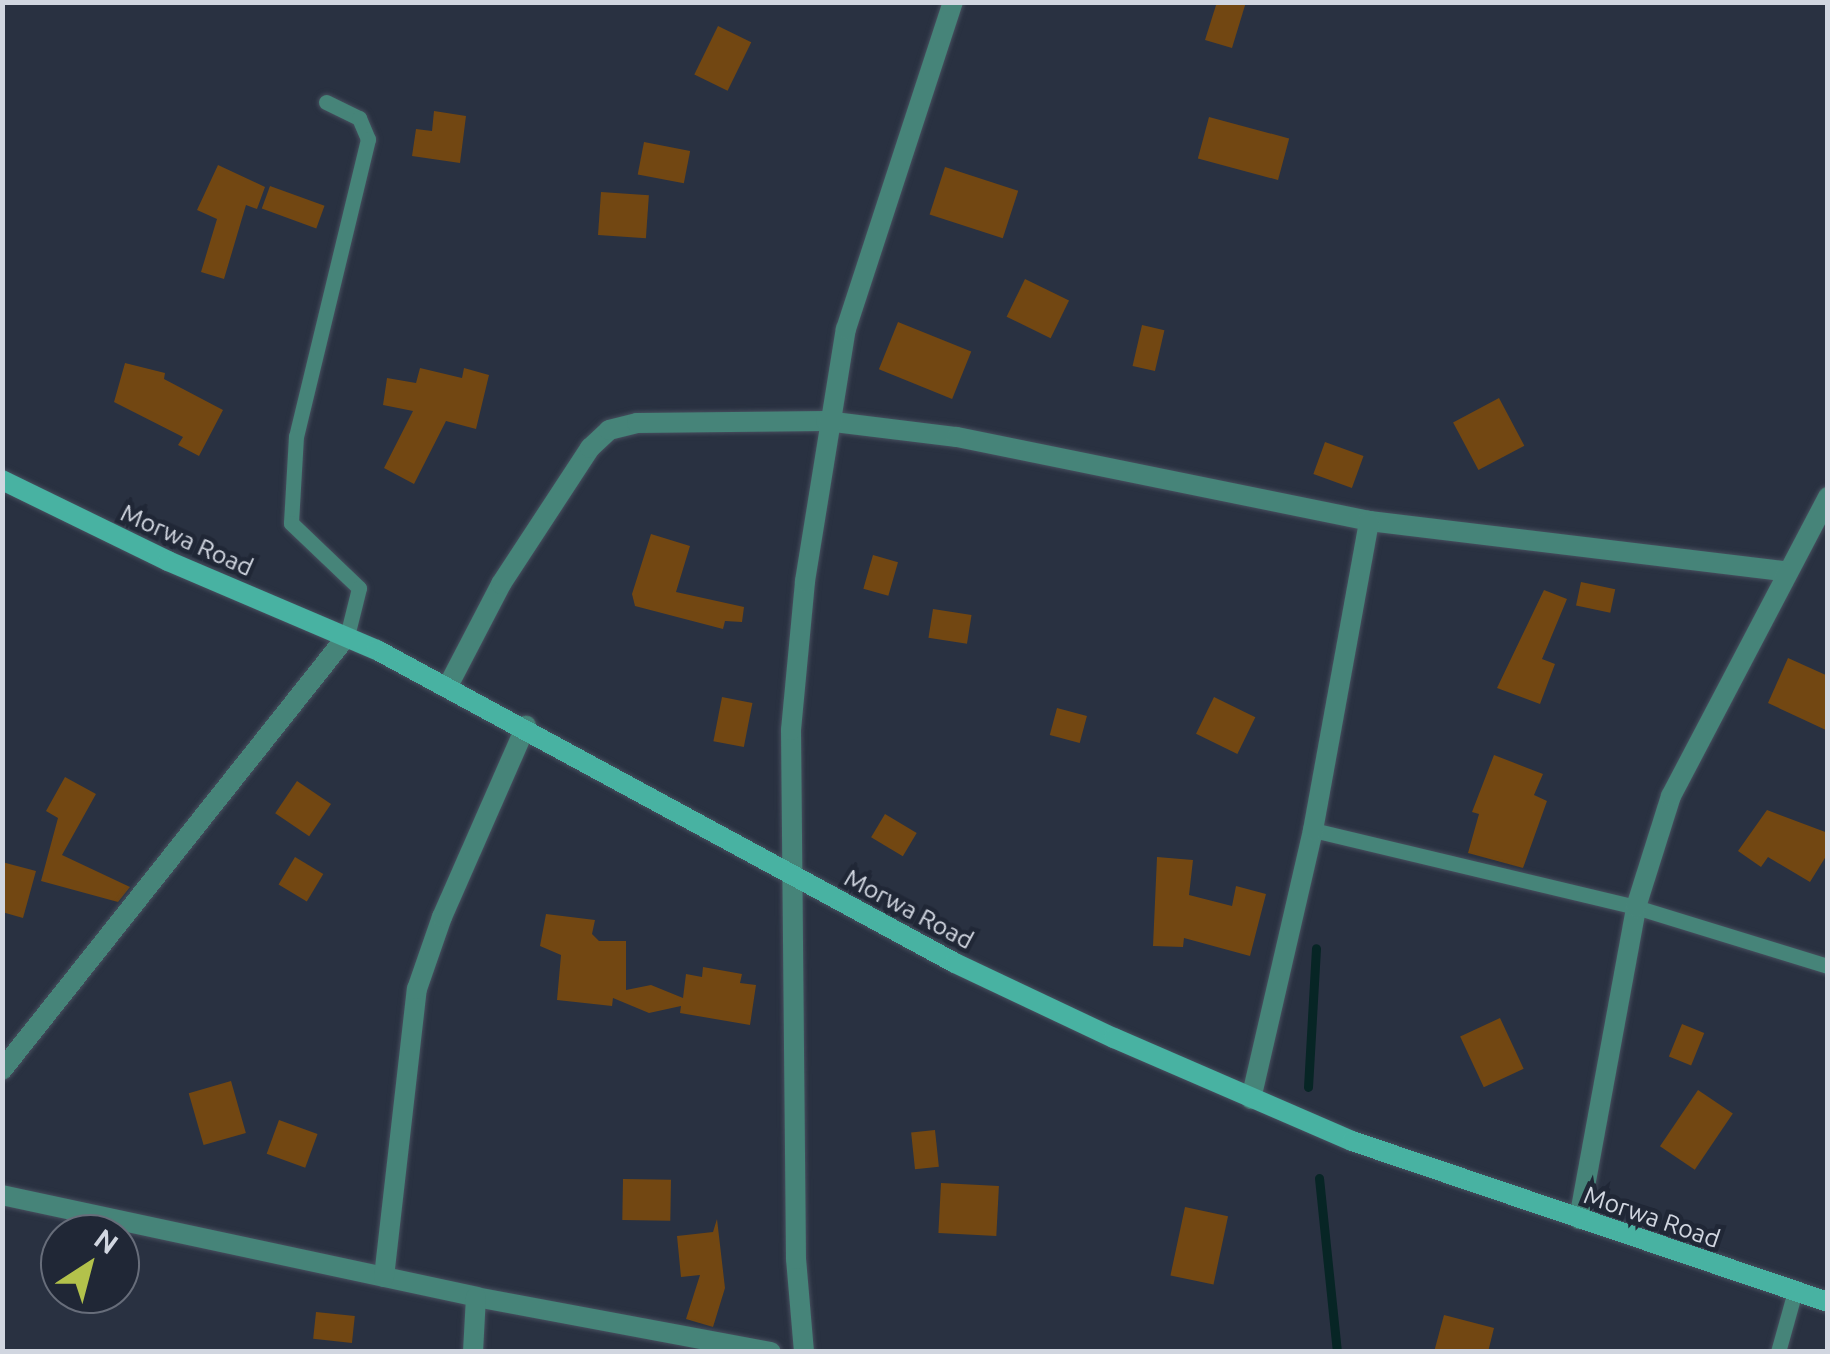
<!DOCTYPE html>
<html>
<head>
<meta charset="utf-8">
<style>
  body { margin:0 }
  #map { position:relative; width:1830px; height:1354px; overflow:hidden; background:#293141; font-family:Ubuntu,sans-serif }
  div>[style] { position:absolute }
  .stream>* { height:9px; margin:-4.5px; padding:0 4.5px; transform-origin:4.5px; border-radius:4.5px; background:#072525 }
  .building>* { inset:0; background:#724712; transform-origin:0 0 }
  .roads { filter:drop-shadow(0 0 2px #474f5e) drop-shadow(0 0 2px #474f5e) }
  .lane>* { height:15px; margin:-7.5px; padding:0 7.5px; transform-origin:7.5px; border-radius:7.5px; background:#468479 }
  .street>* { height:20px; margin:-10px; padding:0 10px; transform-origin:10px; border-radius:10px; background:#468479 }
  .secondary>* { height:20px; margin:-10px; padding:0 10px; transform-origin:10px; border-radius:10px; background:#48b2a2 }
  span { translate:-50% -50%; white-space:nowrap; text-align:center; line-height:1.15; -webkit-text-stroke:9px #202736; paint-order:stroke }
  .street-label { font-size:25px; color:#d1d6e0 }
  .frame { position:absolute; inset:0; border:5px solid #d1d6e0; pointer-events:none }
  .north { position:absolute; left:40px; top:1214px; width:100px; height:100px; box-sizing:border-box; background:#202736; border:2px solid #676d7a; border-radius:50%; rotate:36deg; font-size:28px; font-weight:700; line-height:40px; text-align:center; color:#d1d6e0 }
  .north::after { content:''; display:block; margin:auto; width:35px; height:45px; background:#b3c24b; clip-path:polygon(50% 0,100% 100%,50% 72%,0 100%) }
</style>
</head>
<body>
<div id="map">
  <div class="stream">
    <i style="left:1308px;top:1087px;width:139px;rotate:-86.7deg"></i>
    <i style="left:1319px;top:1178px;width:175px;rotate:84.1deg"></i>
  </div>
  <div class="building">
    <i style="clip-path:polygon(1217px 2px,1246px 2px,1232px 48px,1205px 40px)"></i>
    <i style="left:718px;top:26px;width:37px;height:54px;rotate:26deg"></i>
    <i style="clip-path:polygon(434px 111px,466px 116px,460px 163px,412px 156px,416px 129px,432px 131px)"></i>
    <i style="left:1209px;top:117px;width:83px;height:43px;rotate:15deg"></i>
    <i style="left:644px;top:142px;width:47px;height:33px;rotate:11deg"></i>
    <i style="clip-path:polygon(218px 165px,265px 187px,257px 209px,246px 205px,224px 279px,201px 272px,217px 219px,197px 210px)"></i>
    <i style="left:945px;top:167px;width:77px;height:50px;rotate:18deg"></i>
    <i style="left:270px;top:186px;width:58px;height:24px;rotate:20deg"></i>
    <i style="left:601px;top:192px;width:48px;height:43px;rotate:4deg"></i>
    <i style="left:1025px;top:279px;width:49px;height:42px;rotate:26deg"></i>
    <i style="left:898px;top:322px;width:79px;height:51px;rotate:22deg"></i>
    <i style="left:1142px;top:325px;width:23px;height:42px;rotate:13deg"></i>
    <i style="clip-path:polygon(125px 363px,165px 373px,164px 379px,223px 410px,199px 456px,178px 445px,183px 437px,114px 402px)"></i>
    <i style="clip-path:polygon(420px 368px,462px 378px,464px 368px,489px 375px,476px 429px,446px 421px,414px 484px,384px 468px,413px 411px,383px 405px,387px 378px,416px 383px)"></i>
    <i style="left:1499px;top:398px;width:54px;height:52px;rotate:62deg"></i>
    <i style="left:1325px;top:442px;width:41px;height:34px;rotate:20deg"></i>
    <i style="clip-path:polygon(651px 534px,690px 546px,676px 592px,744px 607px,742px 622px,725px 621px,723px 629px,635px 606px,632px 594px)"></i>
    <i style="left:873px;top:555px;width:26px;height:35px;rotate:16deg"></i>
    <i style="left:1581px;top:582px;width:35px;height:24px;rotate:12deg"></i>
    <i style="clip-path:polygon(1544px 590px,1567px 599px,1542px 659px,1555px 664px,1540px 704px,1497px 688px)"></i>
    <i style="left:933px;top:609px;width:39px;height:29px;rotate:9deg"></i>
    <i style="clip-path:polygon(1788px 658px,1828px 676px,1828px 731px,1768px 703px)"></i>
    <i style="left:722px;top:697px;width:31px;height:45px;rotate:11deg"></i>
    <i style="left:1214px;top:697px;width:46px;height:41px;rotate:26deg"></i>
    <i style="left:1057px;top:708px;width:31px;height:28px;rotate:15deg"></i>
    <i style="clip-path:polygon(1494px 755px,1543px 774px,1534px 795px,1547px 801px,1523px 868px,1468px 853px,1479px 814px,1472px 812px)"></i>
    <i style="clip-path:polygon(65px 777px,96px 794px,62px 855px,130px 887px,118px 902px,41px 881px,58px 818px,46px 811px)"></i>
    <i style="left:297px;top:781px;width:41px;height:39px;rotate:34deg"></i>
    <i style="clip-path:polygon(1767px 810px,1828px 833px,1828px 853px,1810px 882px,1768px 857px,1761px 867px,1738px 851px)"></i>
    <i style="left:885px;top:814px;width:37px;height:27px;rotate:31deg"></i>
    <i style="left:295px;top:857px;width:33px;height:32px;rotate:31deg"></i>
    <i style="clip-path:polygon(1157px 857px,1193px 860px,1189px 895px,1232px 906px,1236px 886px,1266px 894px,1250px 956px,1184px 938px,1183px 947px,1153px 946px)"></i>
    <i style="clip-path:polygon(2px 862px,36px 871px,23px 918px,2px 912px)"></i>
    <i style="clip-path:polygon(546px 914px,595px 920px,592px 934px,599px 941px,626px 941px,626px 990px,651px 985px,683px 998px,686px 974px,702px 977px,703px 967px,742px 974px,740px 983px,756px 985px,750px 1025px,680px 1013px,681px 1006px,649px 1013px,613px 998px,612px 1006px,557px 1000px,561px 955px,540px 946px)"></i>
    <i style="left:1500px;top:1018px;width:56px;height:44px;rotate:65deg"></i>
    <i style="left:1682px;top:1024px;width:24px;height:35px;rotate:22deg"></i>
    <i style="left:231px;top:1081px;width:54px;height:44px;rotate:74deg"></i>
    <i style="left:1698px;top:1090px;width:42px;height:68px;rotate:34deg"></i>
    <i style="left:279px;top:1120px;width:41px;height:36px;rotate:20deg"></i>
    <i style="left:935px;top:1130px;width:37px;height:24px;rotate:84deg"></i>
    <i style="left:623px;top:1179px;width:48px;height:41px;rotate:1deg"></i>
    <i style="left:941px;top:1183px;width:58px;height:50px;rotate:3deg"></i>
    <i style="left:1185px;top:1207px;width:44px;height:70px;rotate:12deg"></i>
    <i style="clip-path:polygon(717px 1219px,725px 1288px,713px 1327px,686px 1319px,700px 1275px,681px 1277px,677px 1236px,713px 1232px)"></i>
    <i style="left:316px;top:1312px;width:39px;height:27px;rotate:6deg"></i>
    <i style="clip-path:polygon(1444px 1315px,1494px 1328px,1488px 1352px,1434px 1352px)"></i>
  </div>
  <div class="roads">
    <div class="lane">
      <i style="left:326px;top:102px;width:37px;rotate:26deg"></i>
      <i style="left:359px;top:118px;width:23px;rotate:67deg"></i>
      <i style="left:368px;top:139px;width:306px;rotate:103.6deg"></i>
      <i style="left:296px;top:436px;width:87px;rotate:93.3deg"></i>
      <i style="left:291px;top:523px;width:94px;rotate:43.7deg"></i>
      <i style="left:359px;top:588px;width:49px;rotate:104deg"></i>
      <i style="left:1313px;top:830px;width:332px;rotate:13.4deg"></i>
      <i style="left:1636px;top:907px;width:201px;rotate:17.1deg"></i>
      <i style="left:1778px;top:1352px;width:63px;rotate:-74.4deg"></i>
    </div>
    <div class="street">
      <i style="left:448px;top:686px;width:115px;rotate:-62.5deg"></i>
      <i style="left:501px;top:584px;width:163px;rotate:-56.8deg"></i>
      <i style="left:590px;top:448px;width:26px;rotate:-43deg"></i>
      <i style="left:609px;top:430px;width:29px;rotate:-14deg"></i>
      <i style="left:637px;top:423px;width:189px;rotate:-0.6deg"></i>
      <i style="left:826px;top:421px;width:132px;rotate:7deg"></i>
      <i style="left:957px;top:437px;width:420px;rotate:11.5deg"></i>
      <i style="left:1369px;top:521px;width:419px;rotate:6.9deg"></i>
      <i style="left:2px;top:1070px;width:554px;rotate:-51.52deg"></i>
      <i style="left:1251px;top:1099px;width:276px;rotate:-77deg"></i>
      <i style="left:1313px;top:830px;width:314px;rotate:-79.7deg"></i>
      <i style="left:2px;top:1195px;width:485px;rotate:12.1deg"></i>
      <i style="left:476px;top:1297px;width:300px;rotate:10.6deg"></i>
      <i style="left:1579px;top:1219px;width:317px;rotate:-79.6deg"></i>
      <i style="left:1636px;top:907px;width:116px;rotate:-72.5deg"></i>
      <i style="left:1671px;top:796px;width:338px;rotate:-62.3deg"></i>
      <i style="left:384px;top:1277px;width:290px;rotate:-83.5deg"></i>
      <i style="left:417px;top:989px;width:76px;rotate:-70.9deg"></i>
      <i style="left:442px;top:917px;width:209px;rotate:-66.3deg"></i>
      <i style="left:473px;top:1352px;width:55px;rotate:-86.9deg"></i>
      <i style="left:804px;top:1352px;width:93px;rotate:-94.9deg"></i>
      <i style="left:796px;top:1259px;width:529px;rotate:-90.54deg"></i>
      <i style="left:791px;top:730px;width:150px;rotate:-84.6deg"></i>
      <i style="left:805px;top:581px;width:255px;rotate:-80.8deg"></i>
      <i style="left:846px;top:329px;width:344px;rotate:-71.9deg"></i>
    </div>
    <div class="secondary">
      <i style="left:2px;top:480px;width:185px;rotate:26deg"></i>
      <i style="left:168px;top:561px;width:227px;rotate:23.1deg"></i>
      <i style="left:377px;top:650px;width:657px;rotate:28.44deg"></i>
      <i style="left:955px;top:963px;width:176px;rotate:25.3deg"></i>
      <i style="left:1114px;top:1038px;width:259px;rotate:23.4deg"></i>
      <i style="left:1352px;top:1141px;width:502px;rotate:18.69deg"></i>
    </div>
  </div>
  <div class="street-label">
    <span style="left:187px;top:540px;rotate:24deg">Morwa Road</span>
    <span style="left:909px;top:909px;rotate:28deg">Morwa Road</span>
    <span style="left:1652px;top:1217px;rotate:19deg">Morwa Road</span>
  </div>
  <div class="frame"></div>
  <div class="north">N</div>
</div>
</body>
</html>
